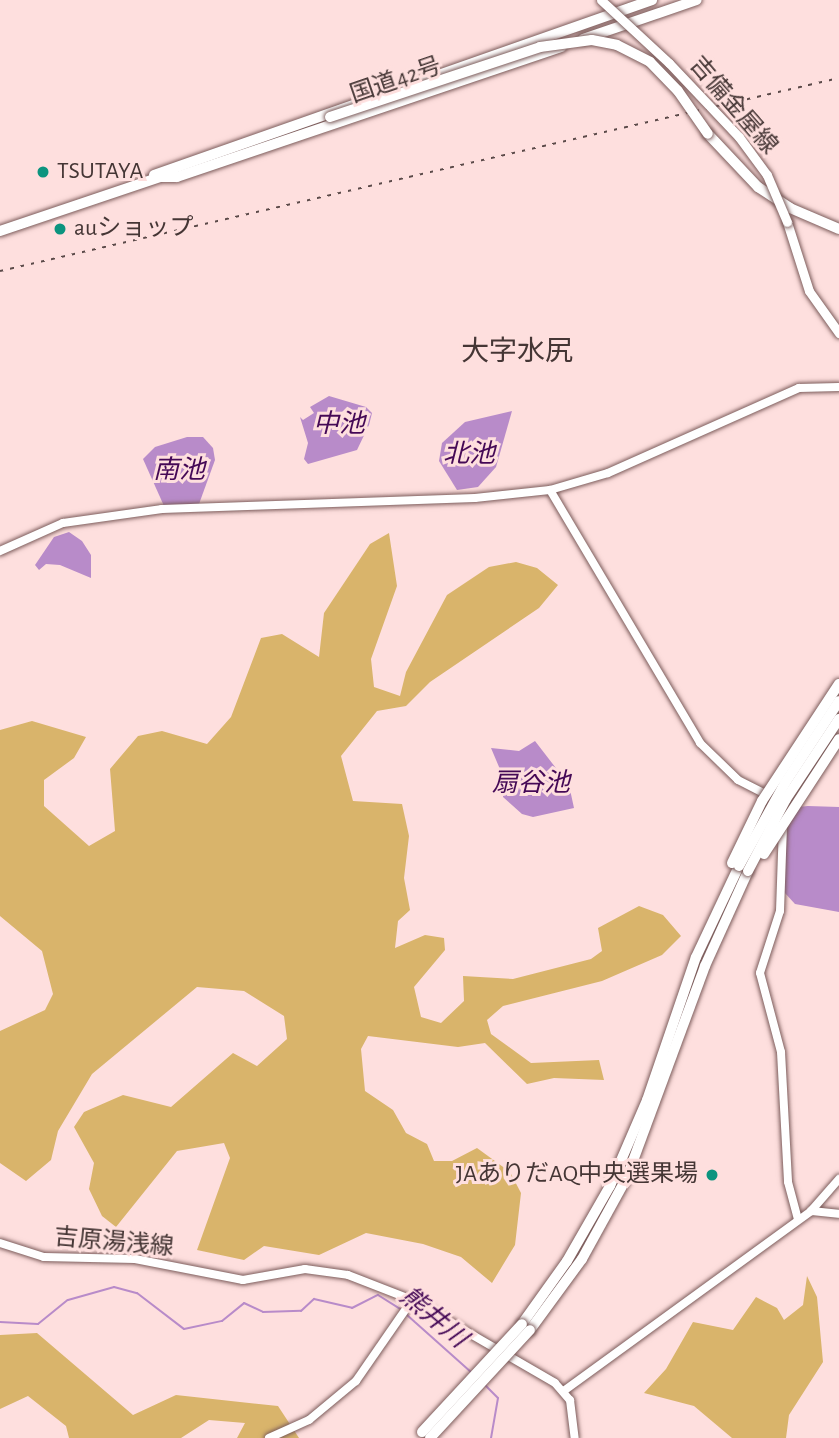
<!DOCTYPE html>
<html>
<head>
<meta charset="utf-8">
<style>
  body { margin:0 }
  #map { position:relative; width:839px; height:1438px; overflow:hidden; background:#fedfde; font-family:"Alegreya Sans","Noto Sans JP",sans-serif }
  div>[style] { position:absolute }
  .forest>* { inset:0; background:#d9b46b }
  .water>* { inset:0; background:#b88bc9 }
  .stream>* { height:2px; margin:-1px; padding:0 1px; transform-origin:1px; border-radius:1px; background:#b88bc9 }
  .roads { filter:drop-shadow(0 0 2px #7c5c5b) drop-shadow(0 0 2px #7c5c5b) }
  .secondary>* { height:8px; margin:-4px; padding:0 4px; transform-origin:4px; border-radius:4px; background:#fff }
  .primary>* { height:9px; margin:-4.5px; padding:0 4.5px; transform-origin:4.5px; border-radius:4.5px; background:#fff }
  .highway>* { height:10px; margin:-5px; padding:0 5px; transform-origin:5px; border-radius:5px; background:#fff }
  .rail>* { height:2px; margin-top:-1px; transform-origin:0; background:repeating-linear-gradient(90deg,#5b4a49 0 3.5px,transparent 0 10.5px) }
  .bridges { filter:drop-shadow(0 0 2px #7c5c5b) drop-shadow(0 0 2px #7c5c5b) }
  .primary-bridge>* { height:9px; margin:-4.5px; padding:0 4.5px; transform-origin:4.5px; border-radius:4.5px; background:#fff }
  .highway-bridge>* { height:10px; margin:-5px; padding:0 5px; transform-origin:5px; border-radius:5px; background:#fff }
  .dots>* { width:19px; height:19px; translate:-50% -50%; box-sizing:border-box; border:4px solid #fedfde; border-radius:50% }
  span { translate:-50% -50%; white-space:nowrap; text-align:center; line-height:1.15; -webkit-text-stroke:6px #fedfde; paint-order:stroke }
  .street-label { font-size:24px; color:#453635 }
  .poi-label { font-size:24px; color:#453635 }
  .left { translate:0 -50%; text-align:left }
  .right { translate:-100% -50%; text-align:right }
  .water-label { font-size:26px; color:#450956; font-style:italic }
  .quarter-label { font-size:28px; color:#453635 }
</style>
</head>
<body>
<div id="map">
  <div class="forest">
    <i style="clip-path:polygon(389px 533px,397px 586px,371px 659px,374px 687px,400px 696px,406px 672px,447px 595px,489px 567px,516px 562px,537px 568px,558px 585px,539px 608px,430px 682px,406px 706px,377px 711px,341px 756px,353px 801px,402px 804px,409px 836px,404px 878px,410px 910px,398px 921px,395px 948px,425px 935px,444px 938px,445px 950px,414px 987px,421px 1017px,441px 1023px,464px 1001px,463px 976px,513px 979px,591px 959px,602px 951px,598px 928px,639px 906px,663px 915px,681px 936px,662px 955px,602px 981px,503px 1006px,487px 1020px,491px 1034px,531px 1063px,599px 1060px,604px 1080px,554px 1078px,527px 1084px,485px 1043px,458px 1047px,368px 1036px,361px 1049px,365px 1091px,393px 1110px,406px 1133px,427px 1144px,434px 1161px,452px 1161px,477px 1148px,510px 1172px,521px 1193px,515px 1245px,492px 1283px,461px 1257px,423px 1244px,366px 1233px,319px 1255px,264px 1246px,244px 1260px,197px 1250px,230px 1158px,224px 1143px,177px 1151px,116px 1227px,102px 1216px,89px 1189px,94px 1163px,74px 1127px,84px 1112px,123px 1095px,171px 1107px,233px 1053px,257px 1066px,287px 1039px,284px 1016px,244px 991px,197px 987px,92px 1074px,58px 1131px,51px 1160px,26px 1181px,0 1163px,0 1031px,45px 1010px,53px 994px,42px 951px,0 916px,0 730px,32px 721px,86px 737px,74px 758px,44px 780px,44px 806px,89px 846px,115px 831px,110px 769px,138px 736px,162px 731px,207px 744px,231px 717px,261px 638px,282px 634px,319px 657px,324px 613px,370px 544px)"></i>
    <i style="clip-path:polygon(807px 1276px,817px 1297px,823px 1362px,789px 1415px,786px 1438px,732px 1438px,694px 1406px,644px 1393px,666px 1369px,693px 1322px,733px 1330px,756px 1297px,777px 1308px,784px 1320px,803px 1305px)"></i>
    <i style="clip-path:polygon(37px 1333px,133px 1415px,176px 1395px,278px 1406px,299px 1438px,237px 1438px,245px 1423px,209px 1420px,181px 1438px,69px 1438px,66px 1426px,28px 1396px,0 1409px,0 1335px)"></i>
  </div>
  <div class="water">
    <i style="clip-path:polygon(329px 396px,366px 407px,372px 413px,369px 425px,357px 450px,308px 464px,304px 459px,308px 443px,300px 417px,303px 420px,314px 413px,310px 407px)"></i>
    <i style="clip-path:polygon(512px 411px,496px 467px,478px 487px,457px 490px,439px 461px,442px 443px,465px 422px)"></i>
    <i style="clip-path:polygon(187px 437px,203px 437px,213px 448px,215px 460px,199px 504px,164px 506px,143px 459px,155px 447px)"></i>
    <i style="clip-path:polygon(69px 532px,82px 541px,91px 555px,91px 578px,60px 565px,46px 564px,39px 570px,35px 565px,54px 537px)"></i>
    <i style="clip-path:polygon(535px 741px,569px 785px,574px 808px,533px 817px,522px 814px,503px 797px,502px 774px,491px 748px,519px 751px)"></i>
    <i style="clip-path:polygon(808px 806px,839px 807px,839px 912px,795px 904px,784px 892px,788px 808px)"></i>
  </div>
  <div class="stream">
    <i style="left:407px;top:1315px;width:86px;rotate:41.7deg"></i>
    <i style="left:0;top:1322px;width:38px;rotate:3deg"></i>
    <i style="left:38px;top:1324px;width:38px;rotate:-39deg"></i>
    <i style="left:68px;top:1300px;width:48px;rotate:-15.8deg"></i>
    <i style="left:114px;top:1287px;width:24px;rotate:15deg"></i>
    <i style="left:137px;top:1293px;width:59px;rotate:37.5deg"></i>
    <i style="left:184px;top:1329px;width:39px;rotate:-12deg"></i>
    <i style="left:222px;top:1321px;width:28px;rotate:-39deg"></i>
    <i style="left:244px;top:1303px;width:21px;rotate:25deg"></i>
    <i style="left:263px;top:1312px;width:38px;rotate:-2deg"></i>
    <i style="left:301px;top:1311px;width:18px;rotate:-43deg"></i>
    <i style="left:314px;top:1299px;width:39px;rotate:13deg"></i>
    <i style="left:352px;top:1308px;width:29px;rotate:-27deg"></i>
    <i style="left:378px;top:1295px;width:26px;rotate:32deg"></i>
    <i style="left:485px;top:1385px;width:18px;rotate:45deg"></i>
    <i style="left:498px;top:1398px;width:41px;rotate:99.9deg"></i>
  </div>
  <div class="roads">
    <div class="secondary">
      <i style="left:550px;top:490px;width:294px;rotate:59.3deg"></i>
      <i style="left:700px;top:743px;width:53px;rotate:44.2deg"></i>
      <i style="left:738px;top:780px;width:35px;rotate:27deg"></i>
      <i style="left:0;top:551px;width:69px;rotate:-24deg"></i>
      <i style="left:63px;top:523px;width:100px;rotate:-8deg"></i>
      <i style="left:162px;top:509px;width:313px;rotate:-2deg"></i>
      <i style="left:475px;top:498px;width:75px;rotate:-6.1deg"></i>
      <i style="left:550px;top:490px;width:60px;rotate:-16.3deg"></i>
      <i style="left:608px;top:473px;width:209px;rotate:-24deg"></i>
      <i style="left:799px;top:388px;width:40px;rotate:-1.4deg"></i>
      <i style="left:783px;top:825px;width:86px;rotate:92deg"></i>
      <i style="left:780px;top:911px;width:65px;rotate:107.9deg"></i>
      <i style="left:760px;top:973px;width:82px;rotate:75.1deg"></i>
      <i style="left:781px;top:1052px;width:130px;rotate:86.9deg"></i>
      <i style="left:788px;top:1182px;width:38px;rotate:75deg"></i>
      <i style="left:811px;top:1211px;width:28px;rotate:6deg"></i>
      <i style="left:0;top:1243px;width:46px;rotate:17.7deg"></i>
      <i style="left:44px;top:1257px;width:91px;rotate:1.3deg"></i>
      <i style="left:135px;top:1259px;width:110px;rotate:11deg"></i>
      <i style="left:243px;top:1280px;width:63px;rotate:-10.1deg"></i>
      <i style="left:305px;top:1269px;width:43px;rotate:7.9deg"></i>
      <i style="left:348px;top:1275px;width:69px;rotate:21.3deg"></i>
      <i style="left:412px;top:1300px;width:165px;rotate:30.1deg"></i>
      <i style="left:555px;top:1383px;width:23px;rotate:49deg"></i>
      <i style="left:570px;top:1400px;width:38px;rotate:83deg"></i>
      <i style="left:565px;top:1390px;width:304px;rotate:-36deg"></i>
      <i style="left:811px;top:1211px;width:43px;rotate:-48.8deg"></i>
      <i style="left:269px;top:1438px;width:44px;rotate:-24.2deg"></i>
      <i style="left:309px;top:1420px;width:61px;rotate:-39.7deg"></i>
      <i style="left:356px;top:1381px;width:98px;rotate:-55.3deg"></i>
    </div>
    <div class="primary">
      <i style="left:787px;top:222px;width:72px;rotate:72.3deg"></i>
      <i style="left:809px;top:291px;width:52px;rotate:54.5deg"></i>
    </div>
    <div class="highway">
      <i style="left:583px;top:39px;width:120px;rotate:-18.9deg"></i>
      <i style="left:708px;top:134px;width:73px;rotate:46.7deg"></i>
      <i style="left:758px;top:187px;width:38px;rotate:33deg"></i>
      <i style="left:790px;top:208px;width:53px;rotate:23.2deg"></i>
      <i style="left:154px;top:175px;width:528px;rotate:-19.36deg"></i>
      <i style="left:0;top:231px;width:169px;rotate:-18.6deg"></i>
      <i style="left:160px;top:177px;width:17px"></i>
      <i style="left:177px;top:177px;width:406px;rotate:-18.7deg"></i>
      <i style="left:522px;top:1324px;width:77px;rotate:-54.5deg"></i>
      <i style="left:567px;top:1261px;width:86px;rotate:-60.2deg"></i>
      <i style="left:610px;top:1186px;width:94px;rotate:-66.7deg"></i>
      <i style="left:647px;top:1100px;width:151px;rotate:-71.1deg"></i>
      <i style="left:696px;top:957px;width:101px;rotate:-64.7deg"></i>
      <i style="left:530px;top:1330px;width:88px;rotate:-53.8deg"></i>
      <i style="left:582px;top:1259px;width:94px;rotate:-61.2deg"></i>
      <i style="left:627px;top:1177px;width:225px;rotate:-69.7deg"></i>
      <i style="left:705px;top:966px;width:104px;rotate:-65.6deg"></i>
    </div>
  </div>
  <div class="rail">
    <i style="left:0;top:271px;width:861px;rotate:-12.95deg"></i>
  </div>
  <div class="bridges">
    <div class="primary-bridge">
      <i style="left:601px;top:0;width:93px;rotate:42.8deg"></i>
      <i style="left:669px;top:63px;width:102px;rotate:46.6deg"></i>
      <i style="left:739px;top:137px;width:47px;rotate:53.6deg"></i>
      <i style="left:767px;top:175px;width:51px;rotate:66.9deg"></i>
    </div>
    <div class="highway-bridge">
      <i style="left:330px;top:117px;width:221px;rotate:-18.4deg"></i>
      <i style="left:540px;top:47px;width:52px;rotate:-7.7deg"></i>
      <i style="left:592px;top:40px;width:25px;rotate:11deg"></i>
      <i style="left:617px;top:45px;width:37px;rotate:27deg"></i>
      <i style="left:650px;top:62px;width:40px;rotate:46deg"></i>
      <i style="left:678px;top:91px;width:52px;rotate:55.1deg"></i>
      <i style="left:764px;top:854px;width:137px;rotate:-56.9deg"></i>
      <i style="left:732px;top:863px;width:69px;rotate:-64.2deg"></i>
      <i style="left:762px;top:801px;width:140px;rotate:-56.7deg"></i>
      <i style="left:739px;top:866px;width:95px;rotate:-61deg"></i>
      <i style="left:785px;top:783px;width:98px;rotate:-56.6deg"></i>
      <i style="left:748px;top:871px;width:81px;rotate:-62.2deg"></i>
      <i style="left:786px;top:799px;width:96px;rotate:-56.5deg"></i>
      <i style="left:422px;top:1432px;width:147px;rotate:-47.2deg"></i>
      <i style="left:430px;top:1438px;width:147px;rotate:-47.2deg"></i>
    </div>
  </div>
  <div class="dots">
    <i style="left:43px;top:172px;background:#0c947f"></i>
    <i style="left:60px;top:229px;background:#0c947f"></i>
    <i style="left:712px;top:1175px;background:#0c947f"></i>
  </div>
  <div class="street-label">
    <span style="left:396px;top:81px;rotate:-19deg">国道42号</span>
    <span style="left:733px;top:106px;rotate:49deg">吉備金屋線</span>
    <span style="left:114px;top:1243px;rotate:5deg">吉原湯浅線</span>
  </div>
  <div class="poi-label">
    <span class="left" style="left:57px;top:172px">TSUTAYA</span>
    <span class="left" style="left:74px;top:229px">auショップ</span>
    <span class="right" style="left:698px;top:1175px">JAありだAQ中央選果場</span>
  </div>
  <div class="water-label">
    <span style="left:339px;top:425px">中池</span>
    <span style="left:469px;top:455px">北池</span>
    <span style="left:179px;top:471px">南池</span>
    <span style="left:531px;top:784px">扇谷池</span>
    <span style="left:433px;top:1318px;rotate:40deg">熊井川</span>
  </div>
  <div class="quarter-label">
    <span style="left:517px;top:352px">大字水尻</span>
  </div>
</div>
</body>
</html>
